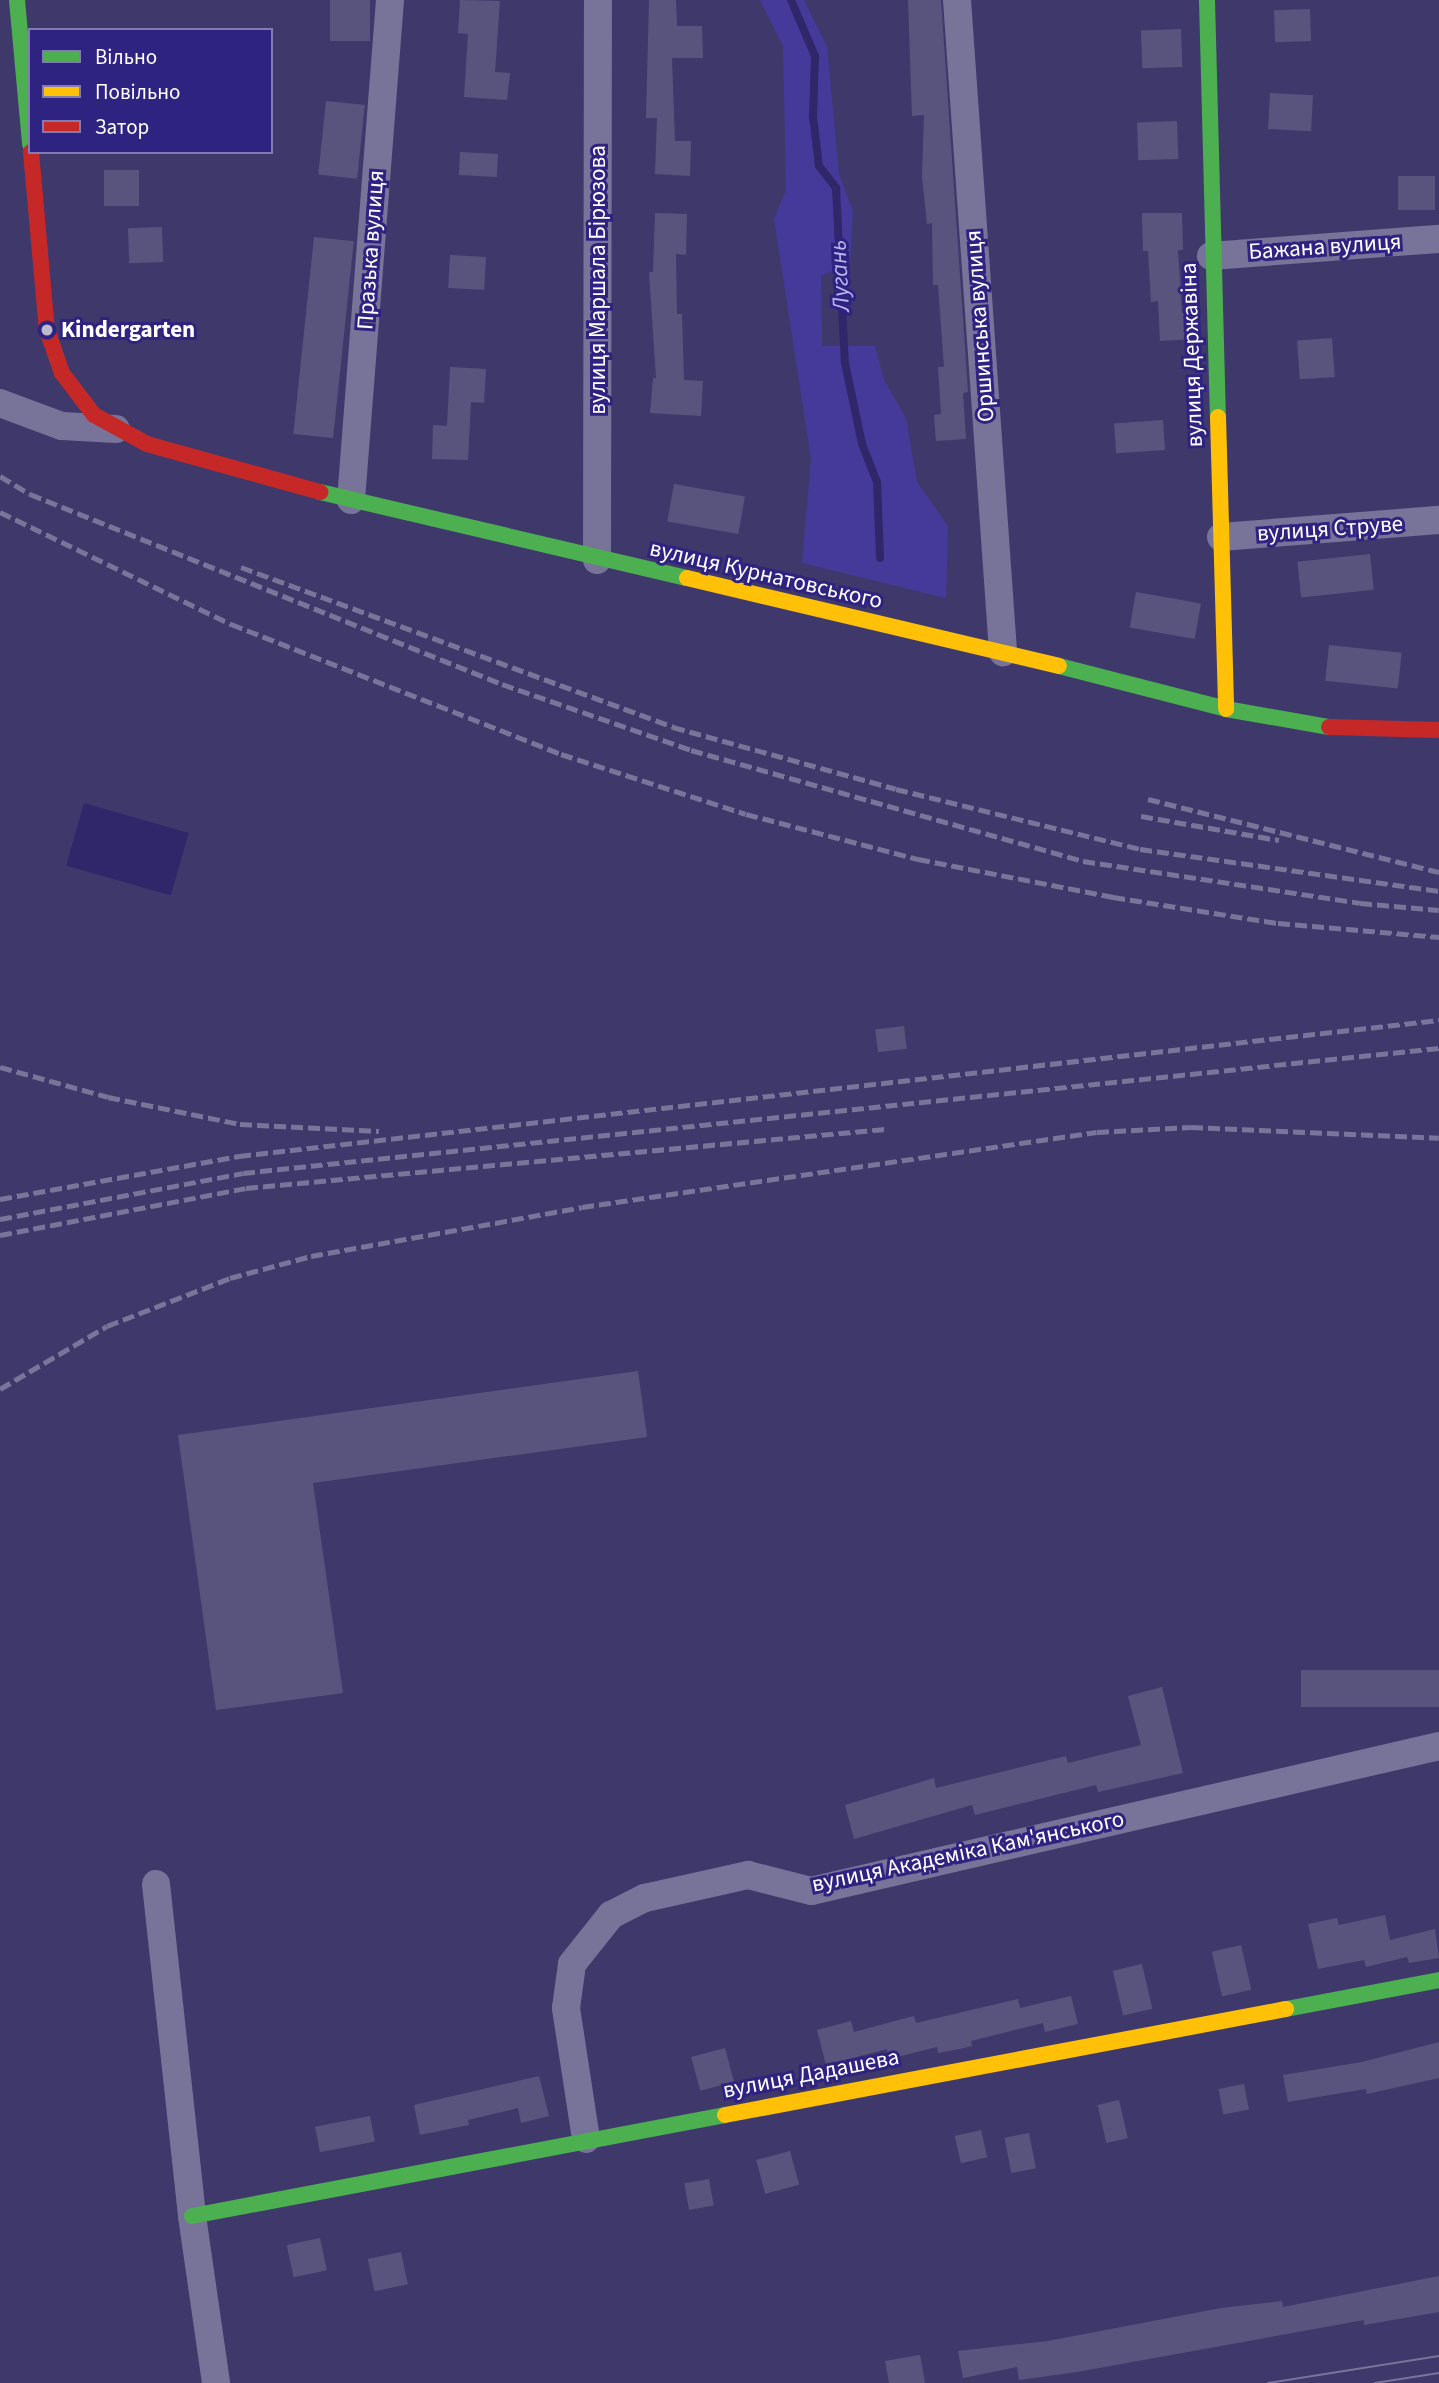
<!DOCTYPE html>
<html>
<head>
<meta charset="utf-8">
<style>
  body { margin:0 }
  #map { position:relative; width:1439px; height:2383px; overflow:hidden; background:#3f396b; font-family:"Source Sans 3",sans-serif }
  div>[style] { position:absolute }
  .green>* { inset:0; background:#453a99 }
  .water>* { inset:0; background:#30276b; transform-origin:0 0 }
  .stream>* { height:8px; margin:-4px; padding:0 4px; transform-origin:4px; border-radius:4px; background:#30276b }
  .building>* { inset:0; background:#59547d; transform-origin:0 0 }
  .street>* { height:28px; margin:-14px; padding:0 14px; transform-origin:14px; border-radius:14px; background:#787499 }
  .fast>* { height:16px; margin:-8px; padding:0 8px; transform-origin:8px; border-radius:8px; background:#4caf50 }
  .slow>* { height:16px; margin:-8px; padding:0 8px; transform-origin:8px; border-radius:8px; background:#ffc107 }
  .jam>* { height:16px; margin:-8px; padding:0 8px; transform-origin:8px; border-radius:8px; background:#c62828 }
  .tram>* { height:2px; margin:-1px; padding:0 1px; transform-origin:1px; border-radius:1px; background:#797499 }
  .rail>* { height:5px; margin-top:-2.5px; transform-origin:0; background:repeating-linear-gradient(90deg,#797499 0 12px,transparent 0 17px) }
  .dots>* { width:19px; height:19px; translate:-50% -50%; box-sizing:border-box; border:4px solid #2f2381; border-radius:50% }
  span { translate:-50% -50%; white-space:nowrap; text-align:center; line-height:1.15; -webkit-text-stroke:6px #2f2381; paint-order:stroke }
  .street-label { font-size:23px; color:#fff }
  .poi-label { font-size:23px; color:#fff; font-weight:700 }
  .left { translate:0 -50%; text-align:left }
  .water-label { font-size:24px; color:#bbb5ef; font-style:italic }
  .legend { position:absolute; left:28px; top:28px; width:245px; height:126px; box-sizing:border-box; background:#2f2381; border:2px solid #827bb3; margin:0; padding:9px 12px; list-style:none; font-size:21px; color:#fff }
  .legend li { display:flex; align-items:center; gap:14px; height:35px }
  .legend b { width:35px; border:2px solid #827bb3 }
</style>
</head>
<body>
<div id="map">
  <div class="green">
    <i style="clip-path:polygon(760px 0,804px 0,827px 47px,839px 174px,853px 211px,850px 263px,821px 276px,822px 346px,875px 346px,884px 380px,906px 418px,917px 482px,948px 526px,946px 598px,802px 563px,811px 459px,774px 219px,786px 190px,783px 46px)"></i>
  </div>
  <div class="water">
    <i style="left:84px;top:803px;width:109px;height:65px;rotate:16deg"></i>
  </div>
  <div class="stream">
    <i style="left:791px;top:0;width:61px;rotate:66.8deg"></i>
    <i style="left:815px;top:56px;width:61px;rotate:91.9deg"></i>
    <i style="left:813px;top:117px;width:49px;rotate:83deg"></i>
    <i style="left:819px;top:166px;width:28px;rotate:52deg"></i>
    <i style="left:836px;top:188px;width:175px;rotate:87.1deg"></i>
    <i style="left:845px;top:363px;width:83px;rotate:78.1deg"></i>
    <i style="left:862px;top:444px;width:41px;rotate:68.5deg"></i>
    <i style="left:877px;top:482px;width:76px;rotate:87.7deg"></i>
  </div>
  <div class="building">
    <i style="left:330px;top:0;width:40px;height:41px"></i>
    <i style="clip-path:polygon(460px 0,500px 1px,495px 72px,510px 73px,507px 100px,464px 97px,468px 34px,458px 33px)"></i>
    <i style="clip-path:polygon(649px 0,676px 0,677px 26px,702px 26px,703px 58px,672px 58px,675px 141px,691px 141px,690px 176px,655px 174px,657px 118px,646px 118px)"></i>
    <i style="clip-path:polygon(908px 0,941px 0,968px 392px,963px 393px,966px 439px,936px 441px,934px 415px,941px 414px,938px 367px,944px 367px,938px 285px,933px 285px,932px 223px,927px 224px,922px 177px,924px 115px,912px 116px)"></i>
    <i style="left:1310px;top:9px;width:32px;height:36px;rotate:88deg"></i>
    <i style="left:1181px;top:29px;width:38px;height:40px;rotate:88deg"></i>
    <i style="left:1270px;top:93px;width:43px;height:36px;rotate:3deg"></i>
    <i style="left:326px;top:101px;width:39px;height:74px;rotate:6deg"></i>
    <i style="left:1177px;top:121px;width:38px;height:40px;rotate:88deg"></i>
    <i style="left:460px;top:152px;width:38px;height:23px;rotate:3deg"></i>
    <i style="left:139px;top:170px;width:36px;height:35px;rotate:90deg"></i>
    <i style="left:1398px;top:176px;width:37px;height:34px"></i>
    <i style="clip-path:polygon(655px 213px,687px 214px,686px 255px,676px 254px,677px 314px,682px 314px,684px 380px,703px 381px,701px 416px,650px 413px,653px 378px,656px 378px,649px 272px,653px 272px)"></i>
    <i style="clip-path:polygon(1142px 213px,1182px 213px,1183px 250px,1178px 250px,1182px 313px,1190px 313px,1192px 339px,1160px 341px,1158px 301px,1151px 302px,1148px 251px,1143px 251px)"></i>
    <i style="left:162px;top:227px;width:35px;height:34px;rotate:88deg"></i>
    <i style="left:314px;top:237px;width:40px;height:198px;rotate:6deg"></i>
    <i style="left:450px;top:255px;width:36px;height:33px;rotate:3deg"></i>
    <i style="left:1332px;top:338px;width:39px;height:35px;rotate:86deg"></i>
    <i style="clip-path:polygon(450px 367px,486px 369px,484px 403px,471px 402px,468px 460px,432px 459px,433px 425px,447px 426px)"></i>
    <i style="left:1163px;top:420px;width:30px;height:49px;rotate:86deg"></i>
    <i style="left:674px;top:484px;width:72px;height:38px;rotate:10deg"></i>
    <i style="left:1370px;top:554px;width:36px;height:73px;rotate:84deg"></i>
    <i style="left:1136px;top:592px;width:66px;height:36px;rotate:10deg"></i>
    <i style="left:1329px;top:645px;width:73px;height:36px;rotate:6deg"></i>
    <i style="left:904px;top:1026px;width:23px;height:29px;rotate:83deg"></i>
    <i style="clip-path:polygon(638px 1371px,647px 1437px,313px 1483px,343px 1693px,216px 1710px,178px 1435px)"></i>
    <i style="left:1439px;top:1670px;width:37px;height:138px;rotate:90deg"></i>
    <i style="clip-path:polygon(1162px 1687px,1183px 1773px,1098px 1792px,1096px 1785px,975px 1815px,972px 1805px,854px 1839px,845px 1805px,934px 1778px,936px 1788px,1066px 1756px,1068px 1763px,1141px 1745px,1128px 1696px)"></i>
    <i style="clip-path:polygon(1385px 1915px,1390px 1940px,1435px 1929px,1439px 1958px,1409px 1963px,1407px 1957px,1366px 1967px,1364px 1960px,1318px 1969px,1308px 1924px,1337px 1918px,1339px 1925px)"></i>
    <i style="left:1241px;top:1945px;width:46px;height:30px;rotate:77deg"></i>
    <i style="left:1142px;top:1964px;width:46px;height:30px;rotate:77deg"></i>
    <i style="clip-path:polygon(1071px 1996px,1078px 2024px,1045px 2032px,1043px 2023px,971px 2041px,972px 2046px,964px 2048px,938px 2053px,937px 2047px,889px 2059px,887px 2049px,826px 2065px,817px 2030px,851px 2021px,854px 2032px,914px 2016px,916px 2023px,1018px 1999px,1020px 2008px)"></i>
    <i style="clip-path:polygon(1439px 2042px,1439px 2078px,1367px 2094px,1366px 2089px,1288px 2102px,1283px 2075px,1362px 2062px)"></i>
    <i style="left:725px;top:2048px;width:35px;height:35px;rotate:75deg"></i>
    <i style="clip-path:polygon(539px 2076px,549px 2116px,521px 2123px,518px 2108px,468px 2120px,469px 2125px,420px 2135px,414px 2105px)"></i>
    <i style="left:1244px;top:2084px;width:26px;height:26px;rotate:79deg"></i>
    <i style="left:1119px;top:2100px;width:39px;height:22px;rotate:77deg"></i>
    <i style="left:370px;top:2116px;width:26px;height:56px;rotate:79deg"></i>
    <i style="left:981px;top:2130px;width:28px;height:27px;rotate:77deg"></i>
    <i style="left:1029px;top:2133px;width:36px;height:25px;rotate:79deg"></i>
    <i style="left:790px;top:2151px;width:35px;height:35px;rotate:75deg"></i>
    <i style="left:709px;top:2179px;width:27px;height:25px;rotate:80deg"></i>
    <i style="left:320px;top:2238px;width:33px;height:34px;rotate:78deg"></i>
    <i style="left:401px;top:2252px;width:33px;height:34px;rotate:78deg"></i>
    <i style="clip-path:polygon(1439px 2276px,1439px 2312px,1364px 2325px,1364px 2320px,1077px 2372px,1019px 2380px,1017px 2367px,963px 2378px,958px 2351px,1048px 2341px,1221px 2308px,1282px 2301px,1283px 2307px)"></i>
    <i style="clip-path:polygon(920px 2355px,925px 2383px,889px 2383px,885px 2361px)"></i>
  </div>
  <div class="street">
    <i style="left:957px;top:0;width:654px;rotate:85.96deg"></i>
    <i style="left:1211px;top:256px;width:229px;rotate:-4.3deg"></i>
    <i style="left:0;top:403px;width:66px;rotate:20.4deg"></i>
    <i style="left:62px;top:426px;width:54px;rotate:3.2deg"></i>
    <i style="left:351px;top:500px;width:502px;rotate:-85.54deg"></i>
    <i style="left:1221px;top:537px;width:219px;rotate:-4.5deg"></i>
    <i style="left:597px;top:560px;width:560px;rotate:-89.9deg"></i>
    <i style="left:156px;top:1884px;width:334px;rotate:83.8deg"></i>
    <i style="left:192px;top:2216px;width:169px;rotate:81.8deg"></i>
    <i style="left:586px;top:2139px;width:133px;rotate:-98.7deg"></i>
    <i style="left:566px;top:2008px;width:44px;rotate:-82.2deg"></i>
    <i style="left:572px;top:1964px;width:63px;rotate:-51.5deg"></i>
    <i style="left:611px;top:1915px;width:38px;rotate:-27deg"></i>
    <i style="left:645px;top:1898px;width:106px;rotate:-12.6deg"></i>
    <i style="left:748px;top:1875px;width:65px;rotate:14.3deg"></i>
    <i style="left:811px;top:1891px;width:645px;rotate:-13deg"></i>
  </div>
  <div class="fast">
    <i style="left:17px;top:0;width:145px;rotate:84.8deg"></i>
    <i style="left:1207px;top:0;width:417px;rotate:88.5deg"></i>
    <i style="left:320px;top:492px;width:377px;rotate:13.2deg"></i>
    <i style="left:1059px;top:666px;width:172px;rotate:14.4deg"></i>
    <i style="left:1226px;top:709px;width:105px;rotate:9.9deg"></i>
    <i style="left:1286px;top:2009px;width:156px;rotate:-10.7deg"></i>
    <i style="left:192px;top:2216px;width:542px;rotate:-10.73deg"></i>
  </div>
  <div class="slow">
    <i style="left:1218px;top:417px;width:292px;rotate:88.4deg"></i>
    <i style="left:687px;top:578px;width:382px;rotate:13.3deg"></i>
    <i style="left:725px;top:2115px;width:571px;rotate:-10.7deg"></i>
  </div>
  <div class="jam">
    <i style="left:31px;top:152px;width:179px;rotate:84.9deg"></i>
    <i style="left:47px;top:330px;width:46px;rotate:70.8deg"></i>
    <i style="left:62px;top:373px;width:53px;rotate:52.7deg"></i>
    <i style="left:94px;top:415px;width:60px;rotate:28.7deg"></i>
    <i style="left:147px;top:444px;width:180px;rotate:15.5deg"></i>
    <i style="left:1329px;top:727px;width:110px;rotate:1.6deg"></i>
  </div>
  <div class="tram">
    <i style="left:1268px;top:2383px;width:173px;rotate:-9deg"></i>
    <i style="left:1375px;top:2383px;width:65px;rotate:-8.9deg"></i>
  </div>
  <div class="rail">
    <i style="left:0;top:476px;width:35px;rotate:31deg"></i>
    <i style="left:30px;top:494px;width:509px;rotate:21.93deg"></i>
    <i style="left:502px;top:684px;width:200px;rotate:19.2deg"></i>
    <i style="left:691px;top:750px;width:407px;rotate:15.8deg"></i>
    <i style="left:1083px;top:861px;width:280px;rotate:8.6deg"></i>
    <i style="left:1360px;top:903px;width:79px;rotate:5.1deg"></i>
    <i style="left:0;top:512px;width:257px;rotate:25.9deg"></i>
    <i style="left:231px;top:624px;width:355px;rotate:21.5deg"></i>
    <i style="left:561px;top:754px;width:194px;rotate:18deg"></i>
    <i style="left:746px;top:814px;width:178px;rotate:14.7deg"></i>
    <i style="left:918px;top:859px;width:199px;rotate:11deg"></i>
    <i style="left:1113px;top:897px;width:167px;rotate:9deg"></i>
    <i style="left:1278px;top:923px;width:162px;rotate:5deg"></i>
    <i style="left:241px;top:567px;width:461px;rotate:20.3deg"></i>
    <i style="left:673px;top:727px;width:231px;rotate:15.5deg"></i>
    <i style="left:896px;top:789px;width:251px;rotate:13.8deg"></i>
    <i style="left:1140px;top:849px;width:302px;rotate:8deg"></i>
    <i style="left:1148px;top:799px;width:300px;rotate:14.1deg"></i>
    <i style="left:1141px;top:816px;width:140px;rotate:9.9deg"></i>
    <i style="left:0;top:1067px;width:112px;rotate:15.5deg"></i>
    <i style="left:108px;top:1097px;width:135px;rotate:11.6deg"></i>
    <i style="left:240px;top:1124px;width:139px;rotate:2.9deg"></i>
    <i style="left:0;top:1199px;width:243px;rotate:-10.2deg"></i>
    <i style="left:239px;top:1156px;width:1208px;rotate:-6.47deg"></i>
    <i style="left:0;top:1219px;width:247px;rotate:-10.7deg"></i>
    <i style="left:243px;top:1173px;width:1203px;rotate:-5.97deg"></i>
    <i style="left:0;top:1235px;width:250px;rotate:-10.8deg"></i>
    <i style="left:246px;top:1188px;width:642px;rotate:-5.28deg"></i>
    <i style="left:0;top:1389px;width:124px;rotate:-30.5deg"></i>
    <i style="left:107px;top:1326px;width:132px;rotate:-21.3deg"></i>
    <i style="left:230px;top:1278px;width:84px;rotate:-15.2deg"></i>
    <i style="left:311px;top:1256px;width:275px;rotate:-10.2deg"></i>
    <i style="left:582px;top:1207px;width:520px;rotate:-8.29deg"></i>
    <i style="left:1097px;top:1132px;width:94px;rotate:-3deg"></i>
    <i style="left:1191px;top:1127px;width:248px;rotate:2.5deg"></i>
  </div>
  <div class="dots">
    <i style="left:47px;top:330px;background:#bcbacb"></i>
  </div>
  <div class="street-label">
    <span style="left:1325px;top:247px;rotate:-4deg">Бажана вулиця</span>
    <span style="left:371px;top:250px;rotate:-86deg">Празька вулиця</span>
    <span style="left:598px;top:280px;rotate:-90deg">вулиця Маршала Бірюзова</span>
    <span style="left:980px;top:326px;rotate:-94deg">Оршинська вулиця</span>
    <span style="left:1192px;top:355px;rotate:-92deg">вулиця Державіна</span>
    <span style="left:1330px;top:529px;rotate:-4deg">вулиця Струве</span>
    <span style="left:766px;top:575px;rotate:13deg">вулиця Курнатовського</span>
    <span style="left:968px;top:1852px;rotate:-12deg">вулиця Академіка Кам'янського</span>
    <span style="left:811px;top:2074px;rotate:-11deg">вулиця Дадашева</span>
  </div>
  <div class="poi-label">
    <span class="left" style="left:61px;top:330px">Kindergarten</span>
  </div>
  <div class="water-label">
    <span style="left:840px;top:276px;rotate:-93deg">Лугань</span>
  </div>
  <ul class="legend">
  <li><b style="height:9px;background:#4caf50"></b>Вільно</li>
  <li><b style="height:9px;background:#ffc107"></b>Повільно</li>
  <li><b style="height:9px;background:#c62828"></b>Затор</li>
  </ul>
</div>
</body>
</html>
